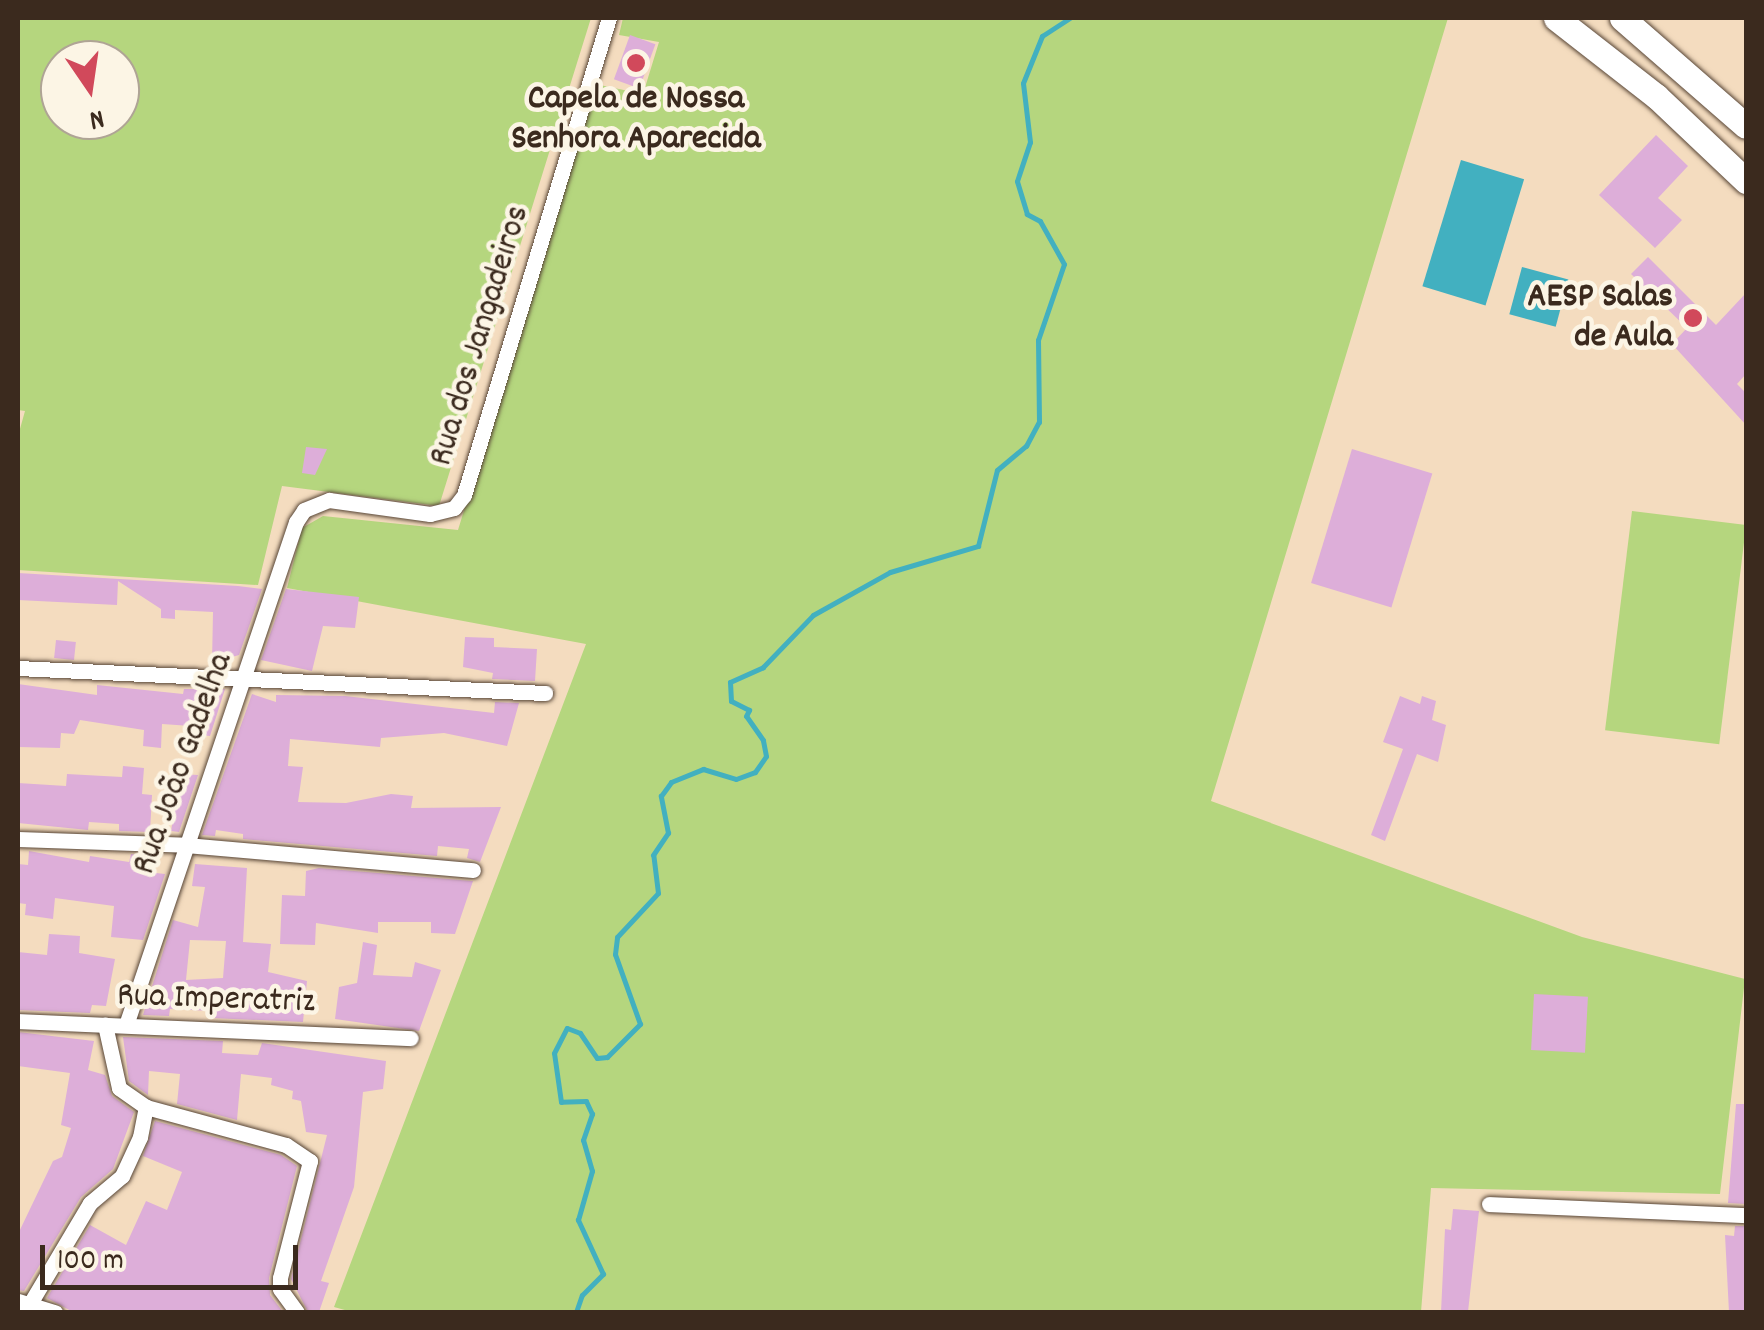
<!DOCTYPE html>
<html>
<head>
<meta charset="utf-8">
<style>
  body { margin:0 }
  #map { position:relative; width:1764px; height:1330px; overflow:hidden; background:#f4dcbf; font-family:Dekko,sans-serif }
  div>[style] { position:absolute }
  .green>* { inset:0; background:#b5d67e; transform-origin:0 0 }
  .water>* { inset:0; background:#42b0c0; transform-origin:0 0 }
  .stream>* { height:5px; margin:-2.5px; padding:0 2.5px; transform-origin:2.5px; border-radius:2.5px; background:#42b0c0 }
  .building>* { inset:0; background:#ddaed9; transform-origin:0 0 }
  .roads { filter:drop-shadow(0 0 2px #574536) drop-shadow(0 0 2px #574536) }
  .street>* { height:15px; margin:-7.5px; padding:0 7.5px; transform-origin:7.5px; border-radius:7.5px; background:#fff }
  .primary>* { height:25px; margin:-12.5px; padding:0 12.5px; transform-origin:12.5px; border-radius:12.5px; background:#fff }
  .dots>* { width:28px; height:28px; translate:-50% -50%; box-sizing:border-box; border:5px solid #fcf5e5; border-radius:50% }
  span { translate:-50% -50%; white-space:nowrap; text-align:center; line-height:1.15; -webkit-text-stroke:9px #fcf5e5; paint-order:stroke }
  .poi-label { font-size:35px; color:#3b2a1e; font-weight:700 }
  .right { translate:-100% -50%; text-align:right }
  .street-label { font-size:35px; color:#3b2a1e }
  .frame { position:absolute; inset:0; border:20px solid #3b2a1e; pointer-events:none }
  .north { position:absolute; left:40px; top:40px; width:100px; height:100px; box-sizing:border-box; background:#fcf5e5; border:2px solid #afa495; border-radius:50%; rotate:167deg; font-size:28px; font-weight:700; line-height:40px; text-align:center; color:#3b2a1e }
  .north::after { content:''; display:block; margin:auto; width:35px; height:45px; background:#d1495b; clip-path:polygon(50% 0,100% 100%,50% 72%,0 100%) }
  .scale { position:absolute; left:40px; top:1245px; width:258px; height:45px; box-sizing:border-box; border:5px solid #3b2a1e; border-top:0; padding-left:12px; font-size:30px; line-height:35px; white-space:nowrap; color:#3b2a1e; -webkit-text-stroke:8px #fcf5e5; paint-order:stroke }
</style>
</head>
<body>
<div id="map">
  <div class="green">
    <i style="clip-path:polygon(evenodd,18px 18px,591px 18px,439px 506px,282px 486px,258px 585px,18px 570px,18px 436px,25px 411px,18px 410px,18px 18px,60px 60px,120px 60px,120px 120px,60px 120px,60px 60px)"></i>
    <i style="clip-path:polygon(623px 18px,1448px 18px,1211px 801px,1582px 937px,1745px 979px,1720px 1194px,1431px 1188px,1421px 1312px,352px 1312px,334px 1307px,586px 644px,287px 588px,302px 528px,323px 516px,458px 530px,595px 84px,643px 94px,659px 42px,619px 35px)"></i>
    <i style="left:1632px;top:511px;width:115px;height:221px;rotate:7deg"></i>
  </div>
  <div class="water">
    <i style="left:1461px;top:160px;width:66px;height:132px;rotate:17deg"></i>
    <i style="left:1522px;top:267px;width:48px;height:49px;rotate:15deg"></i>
  </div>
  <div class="stream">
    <i style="left:576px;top:1312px;width:18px;rotate:-71deg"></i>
    <i style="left:582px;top:1295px;width:30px;rotate:-45deg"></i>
    <i style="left:603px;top:1274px;width:60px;rotate:-114.8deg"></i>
    <i style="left:578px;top:1220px;width:51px;rotate:-74.1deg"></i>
    <i style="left:592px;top:1171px;width:32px;rotate:-106deg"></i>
    <i style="left:583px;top:1140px;width:28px;rotate:-71deg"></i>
    <i style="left:592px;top:1114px;width:14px;rotate:-115deg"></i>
    <i style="left:586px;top:1101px;width:25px;rotate:178deg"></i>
    <i style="left:561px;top:1102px;width:49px;rotate:-98.1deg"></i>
    <i style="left:554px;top:1053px;width:28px;rotate:-63deg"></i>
    <i style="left:567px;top:1028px;width:14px;rotate:21deg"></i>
    <i style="left:580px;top:1033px;width:30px;rotate:56deg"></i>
    <i style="left:597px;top:1058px;width:10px;rotate:-6deg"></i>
    <i style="left:607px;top:1057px;width:47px;rotate:-45deg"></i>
    <i style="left:640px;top:1024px;width:74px;rotate:-109.7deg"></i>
    <i style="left:615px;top:954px;width:17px;rotate:-83deg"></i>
    <i style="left:617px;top:937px;width:60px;rotate:-47deg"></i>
    <i style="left:658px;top:893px;width:38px;rotate:-97deg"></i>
    <i style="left:653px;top:855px;width:27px;rotate:-56deg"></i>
    <i style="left:668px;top:833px;width:38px;rotate:-101deg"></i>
    <i style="left:661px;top:796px;width:17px;rotate:-54deg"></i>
    <i style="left:671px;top:782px;width:35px;rotate:-22deg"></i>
    <i style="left:703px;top:769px;width:34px;rotate:17deg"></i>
    <i style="left:736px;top:779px;width:20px;rotate:-20deg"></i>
    <i style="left:755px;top:772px;width:19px;rotate:-55deg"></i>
    <i style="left:766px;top:756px;width:16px;rotate:-101deg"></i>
    <i style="left:763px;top:740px;width:29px;rotate:-125deg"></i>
    <i style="left:746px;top:716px;width:7px;rotate:-63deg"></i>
    <i style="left:749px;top:710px;width:20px;rotate:-153deg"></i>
    <i style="left:731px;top:701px;width:19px;rotate:-93deg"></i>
    <i style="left:730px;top:682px;width:36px;rotate:-24deg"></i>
    <i style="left:763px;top:667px;width:72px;rotate:-46.1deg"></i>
    <i style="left:813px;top:615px;width:88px;rotate:-29.2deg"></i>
    <i style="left:890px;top:572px;width:92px;rotate:-16.5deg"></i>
    <i style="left:978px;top:546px;width:78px;rotate:-76deg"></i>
    <i style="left:997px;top:470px;width:38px;rotate:-40deg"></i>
    <i style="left:1026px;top:446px;width:27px;rotate:-62deg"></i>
    <i style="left:1039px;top:422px;width:82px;rotate:-90.7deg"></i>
    <i style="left:1038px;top:340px;width:80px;rotate:-71.1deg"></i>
    <i style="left:1064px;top:264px;width:49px;rotate:-119.2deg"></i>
    <i style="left:1040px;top:221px;width:15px;rotate:-152deg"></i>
    <i style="left:1027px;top:214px;width:34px;rotate:-107deg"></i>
    <i style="left:1017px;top:181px;width:41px;rotate:-71.6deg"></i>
    <i style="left:1030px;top:142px;width:59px;rotate:-96.8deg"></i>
    <i style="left:1023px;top:83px;width:51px;rotate:-68deg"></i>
    <i style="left:1042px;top:36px;width:33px;rotate:-33deg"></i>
  </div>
  <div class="building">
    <i style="left:630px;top:35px;width:27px;height:47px;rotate:20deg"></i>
    <i style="clip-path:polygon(1656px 135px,1688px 166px,1658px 198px,1682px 220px,1655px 248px,1599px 195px)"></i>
    <i style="clip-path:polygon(1648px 257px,1716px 325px,1746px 293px,1746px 374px,1737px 384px,1746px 393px,1746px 425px,1672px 344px,1687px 328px,1631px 274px)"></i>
    <i style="clip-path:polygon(306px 447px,327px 449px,315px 475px,302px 473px)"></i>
    <i style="left:1352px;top:449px;width:84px;height:140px;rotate:17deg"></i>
    <i style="clip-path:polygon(18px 573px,238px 586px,262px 589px,239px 655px,212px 663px,213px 612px,175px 610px,175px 619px,161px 618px,161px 609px,118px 581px,117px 605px,18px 600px)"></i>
    <i style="clip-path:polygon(286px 589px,359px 597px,355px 628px,323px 626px,312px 671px,261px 660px)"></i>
    <i style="clip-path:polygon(465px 637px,494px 638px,494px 647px,537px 649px,535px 681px,492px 679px,493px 673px,463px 667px)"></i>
    <i style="left:56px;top:640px;width:20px;height:18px;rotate:6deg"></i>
    <i style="clip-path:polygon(18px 684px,97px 695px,97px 685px,183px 694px,184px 689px,225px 689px,210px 736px,190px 734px,191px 726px,162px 724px,161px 748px,143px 746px,144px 730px,80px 720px,74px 734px,61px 733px,60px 748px,19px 747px)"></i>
    <i style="clip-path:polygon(252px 694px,276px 702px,276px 695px,345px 696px,494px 713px,495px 702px,519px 703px,507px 746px,444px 733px,381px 738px,380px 747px,290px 739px,288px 766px,303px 767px,298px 802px,346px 803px,391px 794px,413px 796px,411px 808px,501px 807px,480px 862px,467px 858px,469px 849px,438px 846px,437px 856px,243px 839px,243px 834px,216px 830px,215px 836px,202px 835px)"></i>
    <i style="clip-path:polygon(1400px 696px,1420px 704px,1422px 696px,1436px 701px,1432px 720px,1446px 725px,1438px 762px,1417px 754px,1385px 841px,1371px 835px,1403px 749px,1383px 742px)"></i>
    <i style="clip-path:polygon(123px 766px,144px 768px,142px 794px,152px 795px,150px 832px,119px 831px,119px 824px,89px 822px,88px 830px,18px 823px,18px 783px,66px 786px,67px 774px,122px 777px)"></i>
    <i style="clip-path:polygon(181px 774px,198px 775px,179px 832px,171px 831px)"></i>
    <i style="clip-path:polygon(29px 851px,89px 862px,90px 856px,129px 862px,131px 854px,148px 855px,147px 872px,165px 874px,143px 940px,111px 937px,114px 906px,55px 898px,53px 919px,25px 915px,26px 904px,18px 903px,18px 864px,28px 865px)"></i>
    <i style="clip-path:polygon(evenodd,195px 864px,247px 868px,243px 942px,271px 944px,268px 972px,307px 981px,303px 1022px,211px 1018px,212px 1011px,170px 1009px,169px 1016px,143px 1015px,173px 920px,198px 927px,205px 887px,192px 886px,195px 864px,190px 940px,226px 941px,223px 978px,186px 980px,190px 940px)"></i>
    <i style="clip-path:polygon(319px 868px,472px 881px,473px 881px,455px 934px,431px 933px,431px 922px,378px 922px,378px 933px,316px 923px,315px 945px,280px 944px,282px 895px,305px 896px,306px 871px)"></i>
    <i style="clip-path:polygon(49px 934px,80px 936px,79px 953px,115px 959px,106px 1006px,92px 1005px,90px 1013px,18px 1010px,18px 952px,47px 955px)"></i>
    <i style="clip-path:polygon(363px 942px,377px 945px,373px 975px,412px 977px,415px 962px,441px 970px,419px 1031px,335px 1019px,339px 987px,357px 983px)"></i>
    <i style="left:1534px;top:994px;width:54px;height:56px;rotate:3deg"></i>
    <i style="clip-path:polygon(18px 1032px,94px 1041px,88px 1070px,105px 1075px,112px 1096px,134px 1112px,113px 1169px,81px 1197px,24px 1291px,18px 1290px,18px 1234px,53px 1161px,62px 1157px,71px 1128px,61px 1125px,70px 1073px,18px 1066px)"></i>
    <i style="clip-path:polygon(123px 1037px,223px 1041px,222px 1053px,258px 1055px,262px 1043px,386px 1061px,383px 1089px,363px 1092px,354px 1187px,321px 1281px,329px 1283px,319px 1312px,308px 1312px,291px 1279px,327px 1135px,306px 1132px,301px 1101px,292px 1099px,293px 1091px,271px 1085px,272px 1078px,241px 1074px,237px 1120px,177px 1104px,180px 1074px,149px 1071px,148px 1095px,129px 1081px)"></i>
    <i style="clip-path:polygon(1736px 1104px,1746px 1104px,1745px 1204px,1728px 1203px)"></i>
    <i style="clip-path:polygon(155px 1121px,281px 1155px,297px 1166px,269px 1278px,270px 1295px,283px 1312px,73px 1312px,47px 1298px,90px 1225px,126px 1245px,146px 1201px,167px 1210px,182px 1172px,143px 1156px)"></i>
    <i style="clip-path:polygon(1453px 1209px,1479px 1211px,1468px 1312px,1441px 1312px,1445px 1229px,1451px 1230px)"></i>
    <i style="clip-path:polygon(1735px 1226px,1746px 1226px,1745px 1312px,1729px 1312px,1725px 1235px,1734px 1236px)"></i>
  </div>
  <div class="roads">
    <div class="street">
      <i style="left:18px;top:668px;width:528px;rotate:2.72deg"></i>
      <i style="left:18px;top:839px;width:168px;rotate:2deg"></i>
      <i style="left:186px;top:845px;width:288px;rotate:5deg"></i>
      <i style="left:18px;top:1021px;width:393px;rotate:2.5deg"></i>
      <i style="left:126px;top:1025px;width:531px;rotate:-71.33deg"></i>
      <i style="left:296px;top:522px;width:14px;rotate:-56deg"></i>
      <i style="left:304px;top:510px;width:27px;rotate:-22deg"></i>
      <i style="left:329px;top:500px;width:102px;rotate:7.9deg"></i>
      <i style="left:430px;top:514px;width:25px;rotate:-14deg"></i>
      <i style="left:454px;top:508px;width:16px;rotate:-52deg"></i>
      <i style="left:464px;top:495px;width:499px;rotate:-73.1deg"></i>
      <i style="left:146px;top:1107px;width:145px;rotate:15.2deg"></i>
      <i style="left:286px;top:1145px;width:29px;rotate:34deg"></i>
      <i style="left:310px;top:1161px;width:121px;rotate:104.4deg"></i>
      <i style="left:280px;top:1278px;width:11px;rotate:90deg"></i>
      <i style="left:280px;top:1289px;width:29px;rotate:54deg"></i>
      <i style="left:1489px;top:1204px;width:257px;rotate:2.5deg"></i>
      <i style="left:18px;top:1301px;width:39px;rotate:17deg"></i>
      <i style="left:25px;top:1312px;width:127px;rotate:-59.2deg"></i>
      <i style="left:90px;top:1203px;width:42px;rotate:-40.2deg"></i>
      <i style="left:122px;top:1176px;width:43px;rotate:-65.2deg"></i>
      <i style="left:140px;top:1137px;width:31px;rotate:-79deg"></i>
      <i style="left:146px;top:1107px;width:33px;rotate:-145deg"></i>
      <i style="left:119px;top:1088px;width:65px;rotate:-102.5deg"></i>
    </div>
    <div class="primary">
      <i style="left:1556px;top:18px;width:127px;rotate:38deg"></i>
      <i style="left:1656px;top:96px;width:124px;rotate:43.4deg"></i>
      <i style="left:1622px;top:18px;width:164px;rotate:41.1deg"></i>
    </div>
  </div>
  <div class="dots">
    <i style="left:636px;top:63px;background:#d1495b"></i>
    <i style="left:1693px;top:318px;background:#d1495b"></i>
  </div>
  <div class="poi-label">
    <span style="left:636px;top:120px">Capela de Nossa<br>Senhora Aparecida</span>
    <span class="right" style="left:1673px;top:318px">AESP Salas<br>de Aula</span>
  </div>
  <div class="street-label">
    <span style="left:481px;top:336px;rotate:-73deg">Rua dos Jangadeiros</span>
    <span style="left:184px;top:764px;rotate:-70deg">Rua João Gadelha</span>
    <span style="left:216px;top:1000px;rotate:2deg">Rua Imperatriz</span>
  </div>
  <div class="frame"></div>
  <div class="north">N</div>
  <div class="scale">100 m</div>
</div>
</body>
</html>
